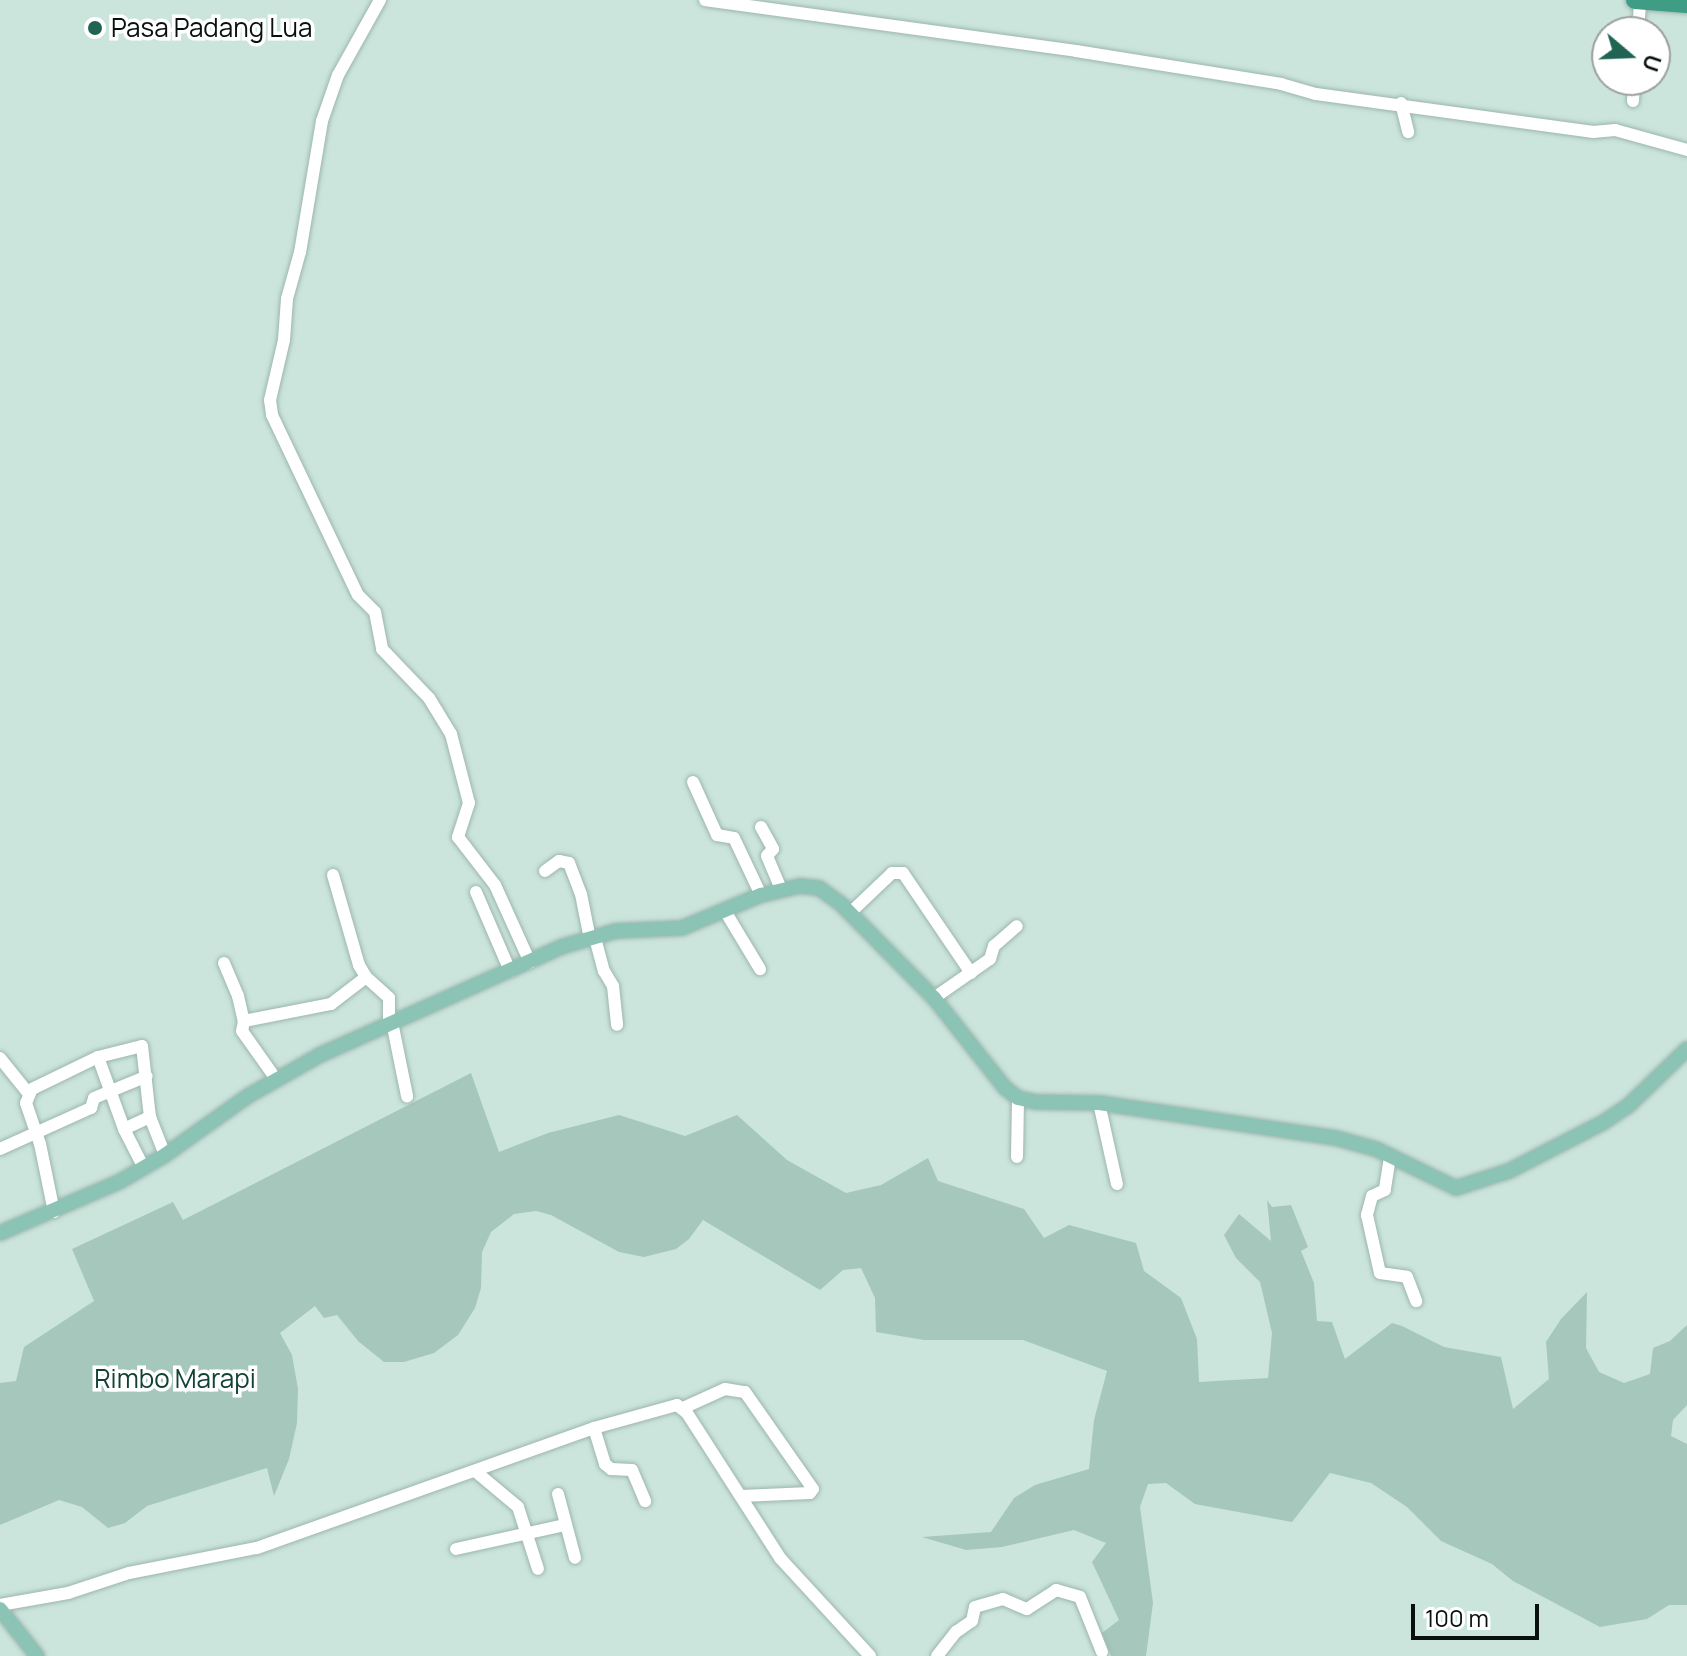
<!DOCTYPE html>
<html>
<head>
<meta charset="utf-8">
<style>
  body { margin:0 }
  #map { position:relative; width:1687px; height:1656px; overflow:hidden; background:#cbe5dc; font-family:Manrope,sans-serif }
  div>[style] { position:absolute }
  .green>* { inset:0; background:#a5c7bc }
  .roads { filter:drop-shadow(0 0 2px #9db6ae) drop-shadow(0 0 2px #9db6ae) }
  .minor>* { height:12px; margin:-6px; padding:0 6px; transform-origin:6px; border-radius:6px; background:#fff }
  .major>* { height:14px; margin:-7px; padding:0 7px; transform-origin:7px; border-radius:7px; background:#8bc4b5 }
  .highway>* { height:18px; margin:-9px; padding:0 9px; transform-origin:9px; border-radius:9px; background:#3e9d84 }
  .dots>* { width:22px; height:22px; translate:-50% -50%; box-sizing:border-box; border:4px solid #fff; border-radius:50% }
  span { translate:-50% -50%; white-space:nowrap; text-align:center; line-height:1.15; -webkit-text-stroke:7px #fff; paint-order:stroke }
  .poi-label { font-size:26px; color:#08110e }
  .left { translate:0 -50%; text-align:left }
  .park-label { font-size:26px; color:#104236 }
  .north { position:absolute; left:1591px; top:16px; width:80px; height:80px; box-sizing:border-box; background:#fff; border:2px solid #9ca09f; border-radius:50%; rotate:109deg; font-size:22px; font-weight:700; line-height:32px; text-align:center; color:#08110e }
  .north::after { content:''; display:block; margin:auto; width:28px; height:36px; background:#226453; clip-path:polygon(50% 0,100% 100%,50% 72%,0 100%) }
  .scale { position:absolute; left:1411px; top:1604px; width:128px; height:36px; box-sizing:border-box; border:4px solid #08110e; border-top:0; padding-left:10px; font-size:24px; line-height:28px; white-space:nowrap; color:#08110e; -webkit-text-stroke:6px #fff; paint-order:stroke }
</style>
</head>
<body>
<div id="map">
  <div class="green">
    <i style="clip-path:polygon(471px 1073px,499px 1152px,548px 1133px,619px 1115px,685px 1136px,737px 1115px,787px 1160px,846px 1193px,881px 1185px,928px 1158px,938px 1181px,1024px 1209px,1044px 1238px,1069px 1225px,1136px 1243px,1144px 1271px,1181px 1298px,1197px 1339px,1199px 1382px,1268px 1378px,1272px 1333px,1260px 1282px,1236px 1258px,1224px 1235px,1239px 1214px,1271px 1241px,1267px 1200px,1272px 1207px,1291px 1205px,1308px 1247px,1301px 1251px,1314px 1283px,1317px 1321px,1332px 1322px,1345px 1359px,1392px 1323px,1402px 1326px,1444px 1347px,1501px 1357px,1513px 1409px,1549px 1379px,1546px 1342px,1561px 1319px,1587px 1292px,1586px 1348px,1599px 1372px,1624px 1383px,1650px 1374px,1653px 1348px,1670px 1341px,1687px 1325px,1687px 1405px,1673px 1420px,1671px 1436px,1687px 1444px,1687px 1605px,1669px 1605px,1647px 1619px,1600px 1627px,1513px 1581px,1492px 1564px,1441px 1541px,1407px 1507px,1371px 1483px,1330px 1473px,1292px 1522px,1195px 1504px,1166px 1483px,1148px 1484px,1140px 1507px,1153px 1603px,1146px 1656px,1111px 1656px,1102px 1633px,1119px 1620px,1092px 1562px,1106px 1543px,1074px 1530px,1002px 1547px,966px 1550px,922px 1537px,991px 1532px,1014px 1498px,1035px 1485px,1089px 1469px,1094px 1420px,1107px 1371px,1023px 1340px,924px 1340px,876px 1332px,875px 1298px,861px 1268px,843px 1270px,820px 1290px,703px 1220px,689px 1239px,676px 1249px,644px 1257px,619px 1252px,551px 1215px,536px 1211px,514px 1214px,491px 1232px,482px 1252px,481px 1288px,475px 1308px,458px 1335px,434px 1353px,404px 1362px,384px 1362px,358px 1341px,337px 1315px,324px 1318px,315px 1306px,280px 1333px,292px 1355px,298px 1389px,297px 1423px,289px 1459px,274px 1496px,267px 1468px,147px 1506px,125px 1523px,108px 1528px,82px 1507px,59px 1500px,0 1525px,0 1383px,16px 1381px,24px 1347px,94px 1301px,72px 1249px,173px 1202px,183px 1220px)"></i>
  </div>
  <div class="roads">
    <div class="minor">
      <i style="left:380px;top:0;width:86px;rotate:119.2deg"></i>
      <i style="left:338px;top:75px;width:49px;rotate:109.2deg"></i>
      <i style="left:322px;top:121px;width:133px;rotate:99.5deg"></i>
      <i style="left:300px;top:252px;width:49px;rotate:105.5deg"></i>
      <i style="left:287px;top:299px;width:41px;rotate:94.2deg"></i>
      <i style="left:284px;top:340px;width:62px;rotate:103.1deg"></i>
      <i style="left:270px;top:400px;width:15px;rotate:82deg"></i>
      <i style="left:272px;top:415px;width:199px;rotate:64.5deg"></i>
      <i style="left:358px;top:595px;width:24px;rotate:45deg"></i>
      <i style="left:375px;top:612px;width:38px;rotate:79deg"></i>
      <i style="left:382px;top:649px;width:68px;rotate:46.2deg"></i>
      <i style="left:429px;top:698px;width:42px;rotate:58.6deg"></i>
      <i style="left:451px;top:734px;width:71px;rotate:75.4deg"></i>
      <i style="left:469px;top:803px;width:36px;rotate:108deg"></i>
      <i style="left:458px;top:837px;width:61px;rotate:52.4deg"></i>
      <i style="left:495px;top:885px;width:85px;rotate:65.6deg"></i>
      <i style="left:705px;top:0;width:374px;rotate:7.8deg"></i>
      <i style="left:1076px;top:51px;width:208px;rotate:9.1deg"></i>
      <i style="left:1281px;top:84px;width:36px;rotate:16deg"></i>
      <i style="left:1316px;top:94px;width:280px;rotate:7.8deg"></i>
      <i style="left:1593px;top:132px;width:22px;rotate:-5deg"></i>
      <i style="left:1615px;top:130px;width:75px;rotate:15.5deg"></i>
      <i style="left:1638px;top:32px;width:31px;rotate:-86deg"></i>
      <i style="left:1633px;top:101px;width:21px;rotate:-87deg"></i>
      <i style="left:1401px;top:103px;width:30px;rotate:76deg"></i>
      <i style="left:693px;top:782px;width:58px;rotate:65.6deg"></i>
      <i style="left:717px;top:835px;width:17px;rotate:10deg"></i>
      <i style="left:734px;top:838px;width:63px;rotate:64.7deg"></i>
      <i style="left:761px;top:827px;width:25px;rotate:61deg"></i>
      <i style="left:773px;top:849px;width:9px;rotate:131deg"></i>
      <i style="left:767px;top:856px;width:36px;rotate:67deg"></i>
      <i style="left:545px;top:871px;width:17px;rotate:-36deg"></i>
      <i style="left:559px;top:861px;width:10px;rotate:11deg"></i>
      <i style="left:569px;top:863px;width:33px;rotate:69deg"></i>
      <i style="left:581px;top:894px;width:46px;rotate:78.7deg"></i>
      <i style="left:333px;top:875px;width:94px;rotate:73.9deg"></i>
      <i style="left:359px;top:965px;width:14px;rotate:60deg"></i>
      <i style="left:366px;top:977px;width:31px;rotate:42deg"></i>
      <i style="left:389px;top:998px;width:24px;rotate:90deg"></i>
      <i style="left:476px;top:892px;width:86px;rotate:66.7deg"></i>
      <i style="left:725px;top:911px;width:68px;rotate:58.9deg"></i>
      <i style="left:850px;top:913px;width:58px;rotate:-43.6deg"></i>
      <i style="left:892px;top:873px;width:11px"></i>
      <i style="left:903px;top:873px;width:121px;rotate:55.8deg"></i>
      <i style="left:595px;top:938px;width:34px;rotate:75deg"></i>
      <i style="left:604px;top:971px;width:17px;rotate:59deg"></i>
      <i style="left:613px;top:986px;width:39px;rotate:84deg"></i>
      <i style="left:224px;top:963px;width:36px;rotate:67deg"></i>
      <i style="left:238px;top:996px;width:26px;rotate:77deg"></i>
      <i style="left:244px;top:1021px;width:10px;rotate:101deg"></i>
      <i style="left:242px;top:1031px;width:59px;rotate:54.7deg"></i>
      <i style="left:934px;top:998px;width:68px;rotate:-34.9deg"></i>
      <i style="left:990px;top:959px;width:14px;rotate:-73deg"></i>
      <i style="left:994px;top:946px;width:30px;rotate:-41deg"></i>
      <i style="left:244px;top:1021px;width:89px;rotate:-11.1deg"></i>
      <i style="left:331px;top:1004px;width:44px;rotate:-37.6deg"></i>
      <i style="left:392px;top:1022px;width:76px;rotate:78.5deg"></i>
      <i style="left:98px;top:1057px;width:77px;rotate:70.1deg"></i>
      <i style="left:124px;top:1129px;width:44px;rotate:62.9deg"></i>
      <i style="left:0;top:1058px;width:45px;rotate:51.3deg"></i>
      <i style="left:1099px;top:1103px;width:83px;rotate:77.5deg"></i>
      <i style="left:124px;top:1129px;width:29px;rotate:-25deg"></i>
      <i style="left:0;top:1149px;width:100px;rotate:-24.3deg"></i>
      <i style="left:91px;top:1108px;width:10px;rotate:-73deg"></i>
      <i style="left:94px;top:1098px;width:57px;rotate:-22.5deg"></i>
      <i style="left:1017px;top:1157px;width:59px;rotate:-89deg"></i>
      <i style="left:1390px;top:1157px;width:33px;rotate:99deg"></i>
      <i style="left:1385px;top:1190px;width:14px;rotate:155deg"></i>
      <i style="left:1372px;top:1196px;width:20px;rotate:105deg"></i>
      <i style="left:1367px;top:1215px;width:59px;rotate:77.4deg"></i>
      <i style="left:1380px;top:1273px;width:27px;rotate:8deg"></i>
      <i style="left:1407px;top:1277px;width:26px;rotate:69deg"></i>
      <i style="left:54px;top:1212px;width:69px;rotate:-101.6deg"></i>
      <i style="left:40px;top:1144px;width:43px;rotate:-108.9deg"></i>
      <i style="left:26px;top:1103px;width:15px;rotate:-67deg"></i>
      <i style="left:32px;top:1089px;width:73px;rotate:-25.9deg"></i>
      <i style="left:98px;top:1057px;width:45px;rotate:-14deg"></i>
      <i style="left:142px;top:1046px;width:71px;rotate:83.6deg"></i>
      <i style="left:150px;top:1117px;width:41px;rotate:68.5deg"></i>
      <i style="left:683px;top:1408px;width:46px;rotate:-24.3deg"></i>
      <i style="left:725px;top:1389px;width:20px;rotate:9deg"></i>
      <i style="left:745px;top:1392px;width:118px;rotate:55deg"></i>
      <i style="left:813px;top:1489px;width:5px;rotate:127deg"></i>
      <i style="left:810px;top:1493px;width:69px;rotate:177.5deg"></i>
      <i style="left:594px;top:1428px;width:38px;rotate:73deg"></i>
      <i style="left:605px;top:1464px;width:8px;rotate:40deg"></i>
      <i style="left:611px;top:1469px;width:21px;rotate:3deg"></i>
      <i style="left:632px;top:1470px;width:34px;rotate:67deg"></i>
      <i style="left:475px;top:1471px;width:56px;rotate:39.9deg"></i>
      <i style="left:518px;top:1507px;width:65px;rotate:72.1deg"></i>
      <i style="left:558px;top:1494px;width:66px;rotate:75.1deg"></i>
      <i style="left:456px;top:1549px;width:112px;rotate:-12.4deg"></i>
      <i style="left:0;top:1605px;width:69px;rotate:-10deg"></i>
      <i style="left:68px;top:1593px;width:64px;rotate:-18.2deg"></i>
      <i style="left:129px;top:1573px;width:130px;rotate:-11.1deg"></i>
      <i style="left:257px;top:1548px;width:358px;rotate:-19.6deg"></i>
      <i style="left:594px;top:1428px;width:86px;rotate:-15.5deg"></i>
      <i style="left:677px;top:1405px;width:13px;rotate:39deg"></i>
      <i style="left:687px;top:1413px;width:172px;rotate:57.3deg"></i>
      <i style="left:780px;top:1558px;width:133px;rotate:47.4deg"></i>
      <i style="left:937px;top:1656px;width:31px;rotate:-52deg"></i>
      <i style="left:956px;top:1632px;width:19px;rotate:-35deg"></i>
      <i style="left:972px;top:1621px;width:14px;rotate:-78deg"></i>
      <i style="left:975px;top:1607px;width:29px;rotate:-16deg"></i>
      <i style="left:1003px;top:1599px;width:26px;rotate:23deg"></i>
      <i style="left:1027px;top:1609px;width:35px;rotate:-33deg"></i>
      <i style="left:1056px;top:1590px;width:25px;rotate:16deg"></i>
      <i style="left:1080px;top:1597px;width:59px;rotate:68.2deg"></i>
    </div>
    <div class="major">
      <i style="left:0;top:1233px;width:129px;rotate:-23.2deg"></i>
      <i style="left:119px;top:1182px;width:53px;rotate:-30.4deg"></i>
      <i style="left:165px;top:1155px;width:102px;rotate:-35.4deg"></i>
      <i style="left:248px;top:1096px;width:83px;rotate:-29.7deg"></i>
      <i style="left:320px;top:1055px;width:267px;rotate:-24.1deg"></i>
      <i style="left:564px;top:946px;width:54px;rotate:-16.1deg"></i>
      <i style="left:616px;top:931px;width:66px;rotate:-2.6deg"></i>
      <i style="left:682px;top:928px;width:86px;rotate:-22.7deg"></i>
      <i style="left:761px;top:895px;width:40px;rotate:-13deg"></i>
      <i style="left:800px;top:886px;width:19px;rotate:6deg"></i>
      <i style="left:819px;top:888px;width:27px;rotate:36deg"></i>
      <i style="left:841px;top:904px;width:132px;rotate:45.3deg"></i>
      <i style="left:934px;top:998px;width:115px;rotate:51.7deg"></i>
      <i style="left:1005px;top:1088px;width:16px;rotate:38deg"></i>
      <i style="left:1018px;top:1098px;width:18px;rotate:13deg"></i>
      <i style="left:1036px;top:1102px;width:63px;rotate:0.9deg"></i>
      <i style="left:1099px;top:1103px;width:240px;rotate:8.4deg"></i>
      <i style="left:1336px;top:1138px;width:41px;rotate:15.4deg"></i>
      <i style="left:1376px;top:1149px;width:89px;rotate:26deg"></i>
      <i style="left:1456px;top:1188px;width:56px;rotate:-17.8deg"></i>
      <i style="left:1509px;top:1171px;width:107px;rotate:-27.3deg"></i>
      <i style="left:1604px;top:1122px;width:29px;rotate:-34deg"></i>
      <i style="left:1628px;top:1106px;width:82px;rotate:-44deg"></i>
      <i style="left:0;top:1609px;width:60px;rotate:51.8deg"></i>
    </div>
    <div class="highway">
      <i style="left:1635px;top:0;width:52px;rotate:4.4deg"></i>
    </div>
  </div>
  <div class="dots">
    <i style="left:95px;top:28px;background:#226453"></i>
  </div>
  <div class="poi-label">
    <span class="left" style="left:111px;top:28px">Pasa Padang Lua</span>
  </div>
  <div class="park-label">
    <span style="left:175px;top:1379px">Rimbo Marapi</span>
  </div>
  <div class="north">U</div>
  <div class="scale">100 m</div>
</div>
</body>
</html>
